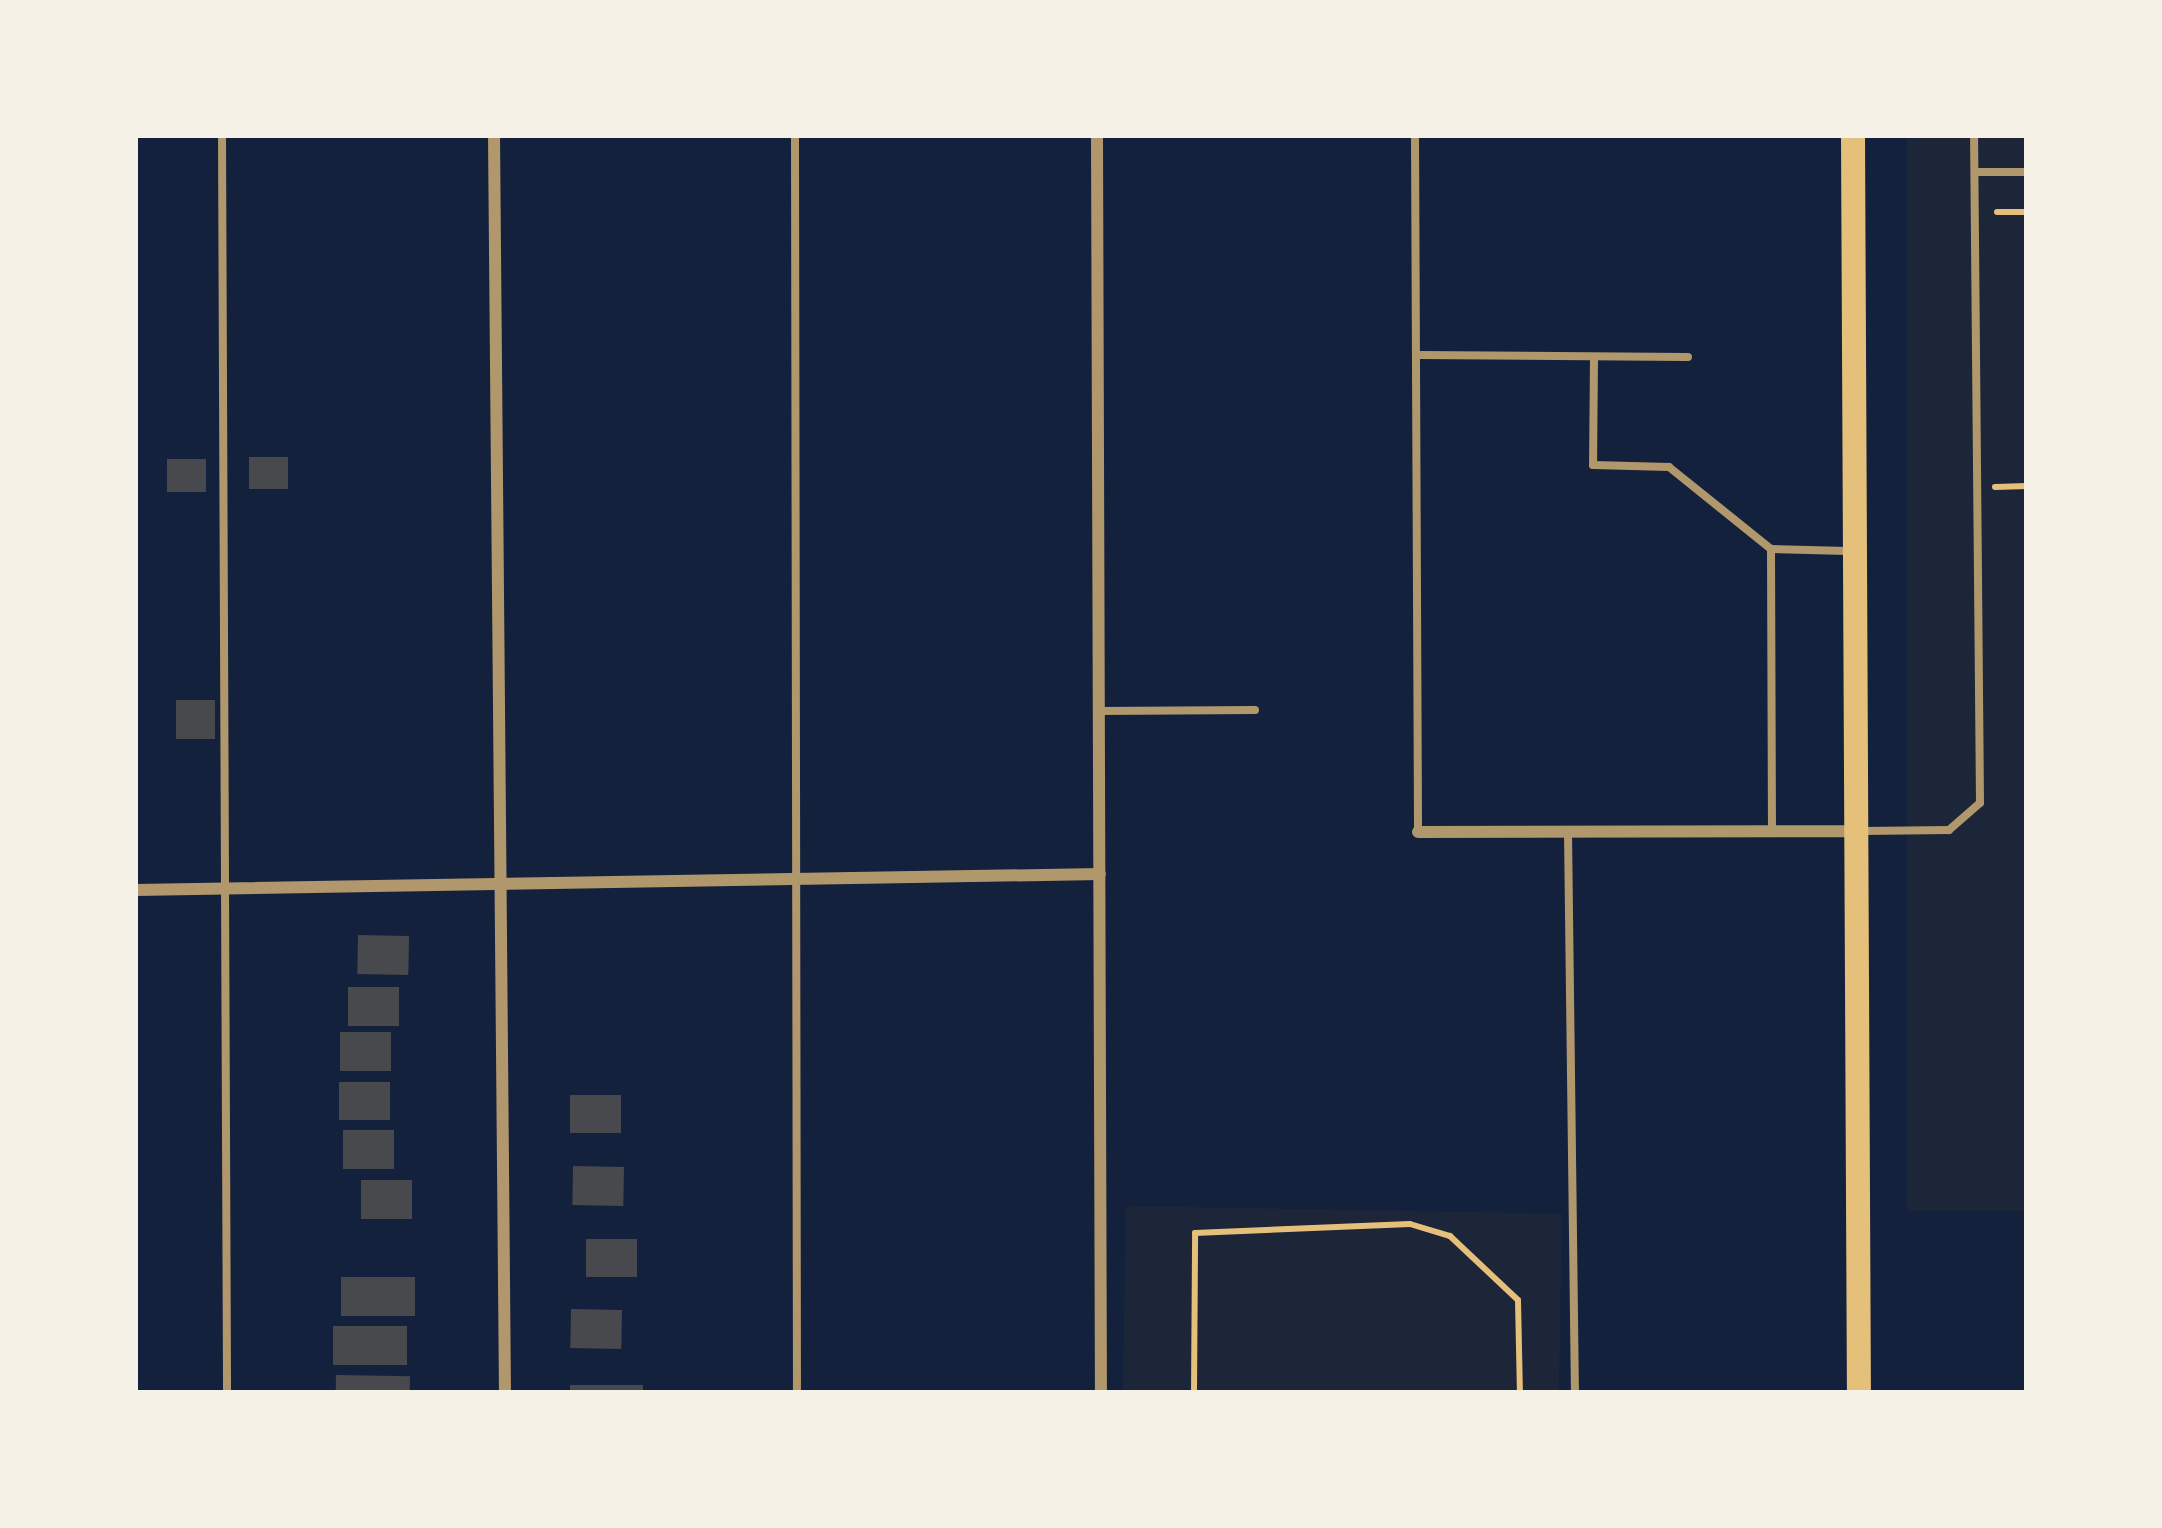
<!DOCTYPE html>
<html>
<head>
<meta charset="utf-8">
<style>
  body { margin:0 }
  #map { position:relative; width:2162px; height:1528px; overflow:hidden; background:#14213d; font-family:"Fira Sans",sans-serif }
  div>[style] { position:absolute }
  .green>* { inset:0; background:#1d2539; transform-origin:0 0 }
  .building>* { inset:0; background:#48494c; transform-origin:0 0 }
  .path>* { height:6px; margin:-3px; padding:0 3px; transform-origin:3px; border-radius:3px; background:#e5c07b }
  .service>* { height:8px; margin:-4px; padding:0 4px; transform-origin:4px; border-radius:4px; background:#b1986c }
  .minor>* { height:12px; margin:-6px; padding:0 6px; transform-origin:6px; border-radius:6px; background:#b1986c }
  .primary>* { height:24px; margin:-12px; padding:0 12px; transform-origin:12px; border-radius:12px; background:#e5c07b }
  span { translate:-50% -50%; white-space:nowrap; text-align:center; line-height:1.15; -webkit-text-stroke:10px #f6f1e7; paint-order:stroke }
  .frame { position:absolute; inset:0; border:138px solid #f6f1e7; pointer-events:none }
</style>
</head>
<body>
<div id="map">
  <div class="green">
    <i style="left:1907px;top:135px;width:120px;height:1076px"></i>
    <i style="left:1126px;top:1206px;width:436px;height:187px;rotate:1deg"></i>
  </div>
  <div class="building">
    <i style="left:288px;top:457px;width:32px;height:39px;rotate:90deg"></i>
    <i style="left:167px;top:459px;width:39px;height:33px"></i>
    <i style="left:215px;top:700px;width:39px;height:39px;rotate:90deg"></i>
    <i style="left:358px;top:935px;width:51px;height:39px;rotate:1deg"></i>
    <i style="left:348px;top:987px;width:51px;height:39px"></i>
    <i style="left:340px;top:1032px;width:51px;height:39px"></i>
    <i style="left:339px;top:1082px;width:51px;height:38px"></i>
    <i style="left:570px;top:1095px;width:51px;height:38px"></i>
    <i style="left:343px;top:1130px;width:51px;height:39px"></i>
    <i style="left:624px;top:1167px;width:39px;height:51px;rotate:91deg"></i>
    <i style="left:361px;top:1180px;width:51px;height:39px"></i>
    <i style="left:586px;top:1239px;width:51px;height:38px"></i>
    <i style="left:341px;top:1277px;width:74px;height:39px"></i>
    <i style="left:571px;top:1309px;width:51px;height:39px;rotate:1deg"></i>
    <i style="left:407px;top:1326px;width:39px;height:74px;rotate:90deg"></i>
    <i style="left:336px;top:1375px;width:74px;height:18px;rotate:1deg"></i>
    <i style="left:570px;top:1385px;width:73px;height:8px"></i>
  </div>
  <div class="path">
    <i style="left:1997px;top:212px;width:30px"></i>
    <i style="left:1995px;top:487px;width:32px;rotate:-2deg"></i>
    <i style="left:1194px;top:1393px;width:160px;rotate:-89.6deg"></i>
    <i style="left:1195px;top:1233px;width:215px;rotate:-2.4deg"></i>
    <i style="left:1410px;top:1224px;width:42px;rotate:16.7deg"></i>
    <i style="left:1450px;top:1236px;width:93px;rotate:43.3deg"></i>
    <i style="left:1518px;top:1300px;width:93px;rotate:88.8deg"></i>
  </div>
  <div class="service">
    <i style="left:222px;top:135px;width:1258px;rotate:89.77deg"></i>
    <i style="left:795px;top:135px;width:1258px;rotate:89.91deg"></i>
    <i style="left:1415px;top:135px;width:697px;rotate:89.75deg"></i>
    <i style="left:1975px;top:172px;width:52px"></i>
    <i style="left:1418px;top:355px;width:270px;rotate:0.4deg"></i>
    <i style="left:1594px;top:357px;width:108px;rotate:90.5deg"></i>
    <i style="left:1593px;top:465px;width:76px;rotate:1.5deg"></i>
    <i style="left:1669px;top:467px;width:131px;rotate:38.8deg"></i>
    <i style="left:1771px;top:549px;width:282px;rotate:89.8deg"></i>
    <i style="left:1771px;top:549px;width:77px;rotate:1.5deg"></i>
    <i style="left:1099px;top:711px;width:156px;rotate:-0.4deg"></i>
    <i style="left:1863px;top:831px;width:86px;rotate:-0.7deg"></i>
    <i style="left:1949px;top:830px;width:41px;rotate:-41.1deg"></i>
    <i style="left:1980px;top:803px;width:668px;rotate:-90.51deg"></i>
    <i style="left:1568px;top:832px;width:561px;rotate:89.29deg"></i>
  </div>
  <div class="minor">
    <i style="left:494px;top:135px;width:1258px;rotate:89.5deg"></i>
    <i style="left:1097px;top:135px;width:1258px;rotate:89.82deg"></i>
    <i style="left:1418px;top:832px;width:437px;rotate:-0.1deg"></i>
    <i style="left:135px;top:890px;width:965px;rotate:-0.95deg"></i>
  </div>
  <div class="primary">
    <i style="left:1853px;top:135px;width:1258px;rotate:89.73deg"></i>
  </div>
  <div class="frame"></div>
</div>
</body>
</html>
